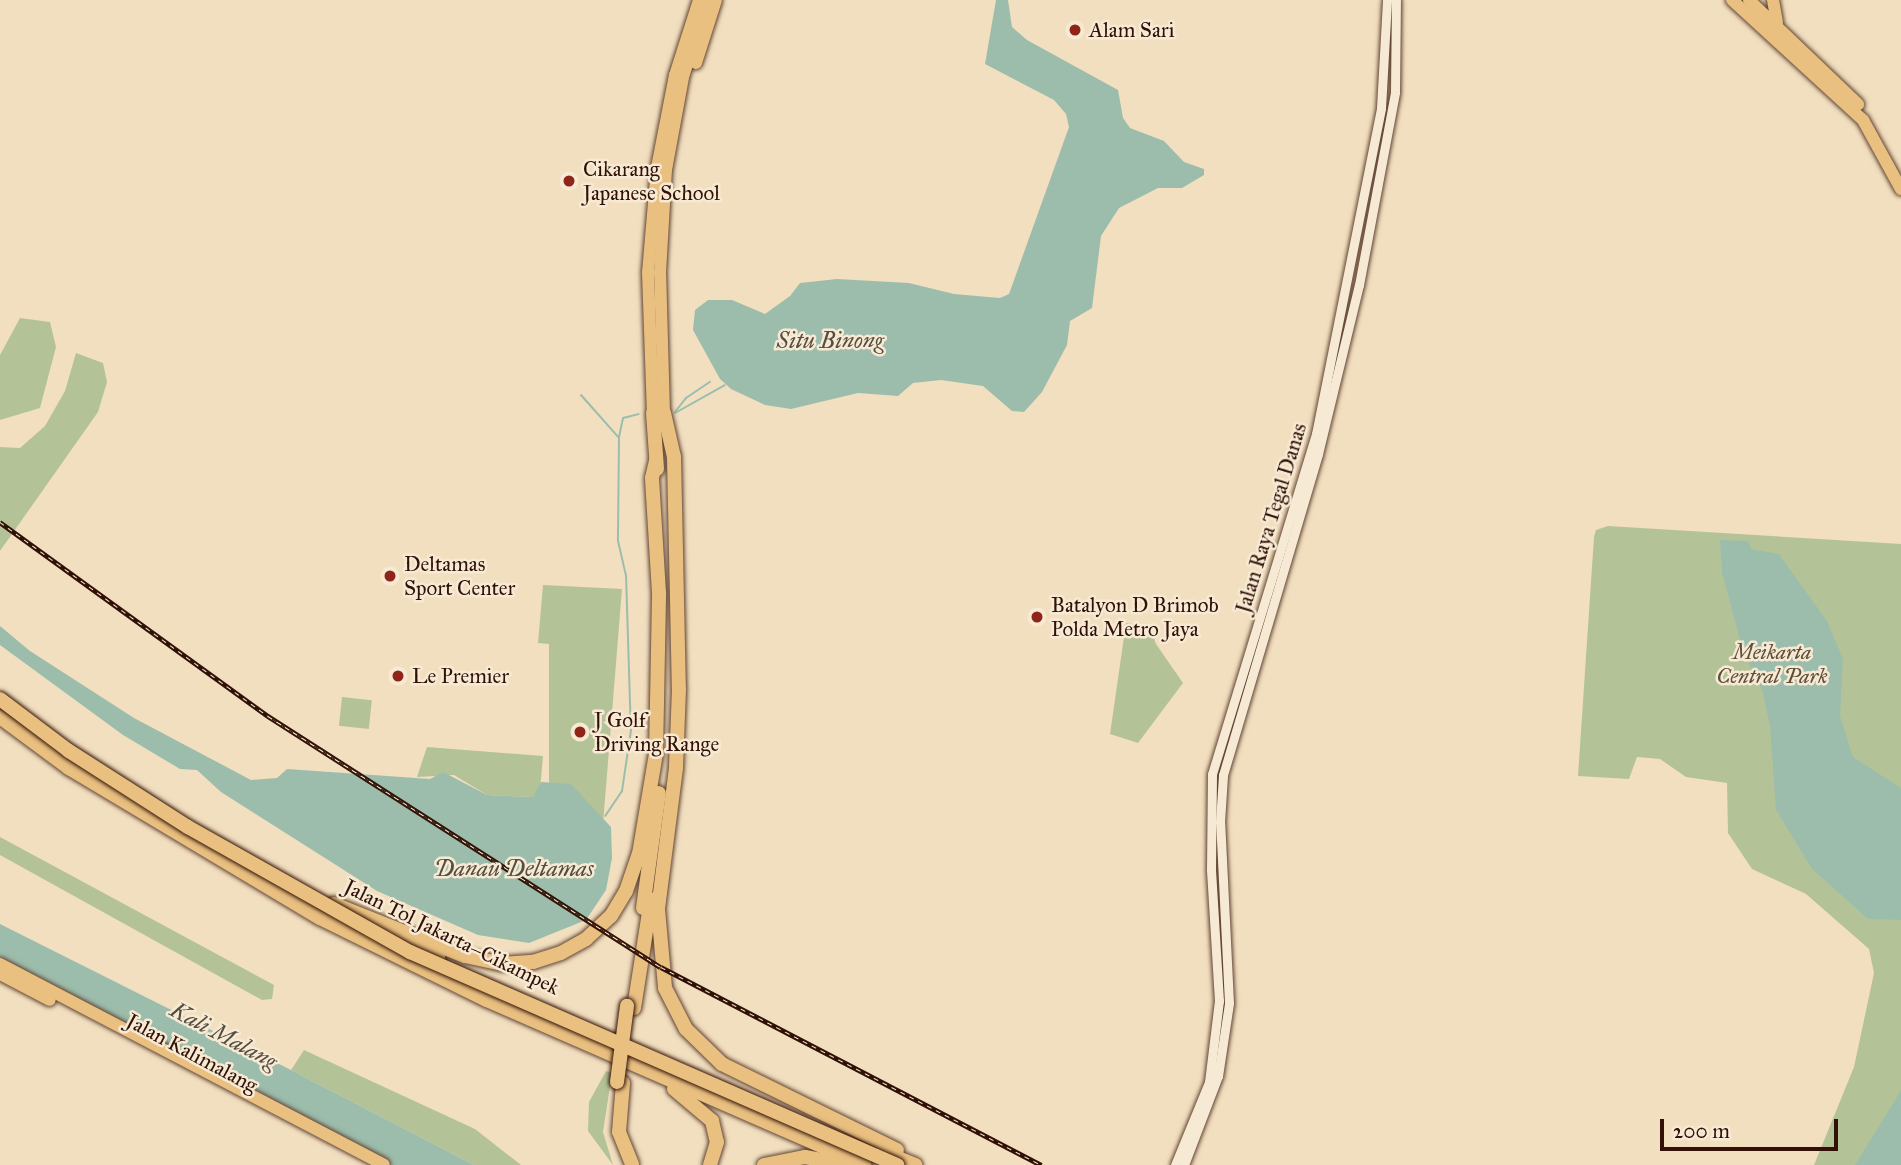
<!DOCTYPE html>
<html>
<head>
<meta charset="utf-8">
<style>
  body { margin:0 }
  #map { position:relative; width:1901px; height:1165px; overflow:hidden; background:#f2dfbf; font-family:"IM FELL Great Primer",serif }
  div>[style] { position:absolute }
  .green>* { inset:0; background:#b4c397; transform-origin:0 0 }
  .water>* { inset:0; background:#9cbdac }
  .stream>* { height:2px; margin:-1px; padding:0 1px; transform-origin:1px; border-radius:1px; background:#9cbdac }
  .roads { filter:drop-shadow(0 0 2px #614434) drop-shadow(0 0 2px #614434) }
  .minor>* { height:9px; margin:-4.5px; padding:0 4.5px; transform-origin:4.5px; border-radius:4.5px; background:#f7ead5 }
  .major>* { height:12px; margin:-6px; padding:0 6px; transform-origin:6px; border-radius:6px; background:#e9c080 }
  .highway>* { height:14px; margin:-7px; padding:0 7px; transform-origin:7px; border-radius:7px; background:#e9c080 }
  .rail>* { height:4.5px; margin-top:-2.25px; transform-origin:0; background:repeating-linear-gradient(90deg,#f7ead5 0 5px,#311105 0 10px); box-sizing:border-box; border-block:2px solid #311105 }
  .bridges { filter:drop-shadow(0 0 2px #311105) drop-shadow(0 0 2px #311105) }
  .highway-bridge>* { height:14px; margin:-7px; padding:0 7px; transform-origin:7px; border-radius:7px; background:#e9c080 }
  .dots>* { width:19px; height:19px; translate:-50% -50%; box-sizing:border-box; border:4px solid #f7ead5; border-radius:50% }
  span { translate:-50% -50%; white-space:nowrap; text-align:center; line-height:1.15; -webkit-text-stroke:5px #f7ead5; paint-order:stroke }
  .poi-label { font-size:21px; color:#311105 }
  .left { translate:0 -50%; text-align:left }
  .street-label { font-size:21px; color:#311105 }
  .park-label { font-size:21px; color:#5f4f38; font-style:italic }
  .water-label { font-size:23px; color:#564d3f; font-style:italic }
  .scale { position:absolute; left:1660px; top:1119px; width:178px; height:32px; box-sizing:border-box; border:4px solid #311105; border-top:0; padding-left:9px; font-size:21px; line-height:24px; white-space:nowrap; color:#311105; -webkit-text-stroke:5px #f7ead5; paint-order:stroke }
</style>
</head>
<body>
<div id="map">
  <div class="green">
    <i style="clip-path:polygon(20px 318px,50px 322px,56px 347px,40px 408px,0 420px,0 355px)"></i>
    <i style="clip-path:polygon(76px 353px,103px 363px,107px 382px,98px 412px,0 551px,0 447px,20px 448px,45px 426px,65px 391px)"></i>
    <i style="clip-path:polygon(1608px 526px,1901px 544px,1901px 1165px,1814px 1165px,1854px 1067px,1874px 973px,1869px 949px,1806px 894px,1752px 869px,1728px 833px,1727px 783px,1686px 777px,1660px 759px,1637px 757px,1629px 779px,1578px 776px,1594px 537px,1596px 530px)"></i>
    <i style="clip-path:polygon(543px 585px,622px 589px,603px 824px,549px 820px,549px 644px,538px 643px)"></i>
    <i style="clip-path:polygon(1126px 623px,1150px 627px,1156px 644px,1183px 683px,1138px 743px,1110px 734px)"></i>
    <i style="left:342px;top:697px;width:30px;height:29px;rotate:6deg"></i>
    <i style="clip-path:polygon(427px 747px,543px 756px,540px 790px,533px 797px,487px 795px,454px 775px,417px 777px)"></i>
    <i style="clip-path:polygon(0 837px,274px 985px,272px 999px,262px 1000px,0 855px)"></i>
    <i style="clip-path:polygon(304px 1050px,475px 1129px,521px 1165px,474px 1165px,291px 1070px)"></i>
    <i style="clip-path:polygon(606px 1071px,612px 1073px,603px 1132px,613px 1165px,588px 1131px,589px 1102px)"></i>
  </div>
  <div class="water">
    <i style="clip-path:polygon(996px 0,1008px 0,1012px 27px,1027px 40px,1118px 90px,1123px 118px,1130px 128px,1164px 141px,1184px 162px,1204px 169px,1204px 175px,1182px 188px,1158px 188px,1119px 208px,1101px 236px,1092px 308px,1070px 321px,1067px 345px,1042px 392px,1024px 412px,1012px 411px,983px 386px,941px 380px,913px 383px,898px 396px,858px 393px,791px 409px,765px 405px,731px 389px,720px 379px,693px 330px,695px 310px,708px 300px,732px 300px,765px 314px,790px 296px,800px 283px,837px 279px,909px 283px,954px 294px,1000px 298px,1009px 294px,1069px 127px,1066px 114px,1054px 100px,985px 64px)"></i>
    <i style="clip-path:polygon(1720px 540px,1748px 541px,1751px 549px,1779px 554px,1827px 621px,1843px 659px,1840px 716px,1853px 757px,1901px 788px,1901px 920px,1868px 919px,1812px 869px,1776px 810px,1770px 726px,1762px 690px,1743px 651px,1722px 572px)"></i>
    <i style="clip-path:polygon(0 626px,30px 651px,134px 718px,251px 780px,277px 778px,287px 769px,430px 779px,443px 772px,487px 795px,533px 797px,541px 782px,571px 784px,611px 827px,612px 858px,606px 890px,586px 920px,529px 943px,478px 935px,377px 891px,221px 792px,197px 770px,180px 769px,123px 735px,0 645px)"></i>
    <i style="clip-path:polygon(0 924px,293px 1071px,474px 1165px,391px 1165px,0 957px)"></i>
    <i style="clip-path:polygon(1901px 1089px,1901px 1165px,1855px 1165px,1900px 1092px)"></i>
  </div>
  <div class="stream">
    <i style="left:581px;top:395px;width:57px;rotate:48.5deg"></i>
    <i style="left:619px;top:438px;width:103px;rotate:90.6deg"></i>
    <i style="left:618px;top:541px;width:35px;rotate:77deg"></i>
    <i style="left:626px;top:575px;width:155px;rotate:88.2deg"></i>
    <i style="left:631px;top:730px;width:62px;rotate:98.4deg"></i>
    <i style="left:622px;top:791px;width:30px;rotate:124deg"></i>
    <i style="left:675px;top:412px;width:18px;rotate:-52deg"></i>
    <i style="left:686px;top:398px;width:29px;rotate:-34deg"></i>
    <i style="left:675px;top:413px;width:57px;rotate:-29.2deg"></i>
    <i style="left:619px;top:437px;width:19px;rotate:-78deg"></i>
    <i style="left:623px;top:418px;width:16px;rotate:-14deg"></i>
  </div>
  <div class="roads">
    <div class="minor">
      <i style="left:1175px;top:1165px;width:90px;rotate:-67.7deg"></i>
      <i style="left:1209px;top:1082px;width:82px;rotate:-83deg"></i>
      <i style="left:1219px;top:1001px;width:131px;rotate:-93.5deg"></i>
      <i style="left:1211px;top:870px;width:96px;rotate:-89.4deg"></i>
      <i style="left:1212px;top:774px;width:356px;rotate:-73deg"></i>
      <i style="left:1316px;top:434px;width:332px;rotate:-78.7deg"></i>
      <i style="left:1381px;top:108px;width:108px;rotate:-86.8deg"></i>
      <i style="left:1184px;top:1165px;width:95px;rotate:-69.1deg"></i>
      <i style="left:1218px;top:1076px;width:74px;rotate:-81.4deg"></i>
      <i style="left:1229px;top:1003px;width:181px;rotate:-92.8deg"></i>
      <i style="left:1220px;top:822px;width:47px;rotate:-86.3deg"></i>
      <i style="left:1223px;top:775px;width:335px;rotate:-73.5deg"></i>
      <i style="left:1318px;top:454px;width:174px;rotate:-76.4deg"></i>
      <i style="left:1359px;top:285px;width:196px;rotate:-79.4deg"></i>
      <i style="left:1395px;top:92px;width:92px;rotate:-89.4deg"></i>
    </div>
    <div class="major">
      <i style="left:699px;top:0;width:79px;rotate:107.7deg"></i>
      <i style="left:675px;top:75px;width:95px;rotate:101deg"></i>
      <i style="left:657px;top:168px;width:104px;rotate:94.9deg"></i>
      <i style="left:648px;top:272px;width:141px;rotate:88deg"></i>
      <i style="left:653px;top:413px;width:11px"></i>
      <i style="left:664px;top:413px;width:140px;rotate:-91.6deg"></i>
      <i style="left:660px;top:273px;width:103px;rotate:-86.7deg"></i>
      <i style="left:666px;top:170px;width:95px;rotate:-79.6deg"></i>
      <i style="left:683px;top:77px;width:81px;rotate:-72deg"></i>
      <i style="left:1732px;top:0;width:178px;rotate:42.5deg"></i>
      <i style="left:1863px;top:120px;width:79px;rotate:61.2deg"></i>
      <i style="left:1749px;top:0;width:151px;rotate:43.7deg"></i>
      <i style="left:1773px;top:0;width:23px;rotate:80deg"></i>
      <i style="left:696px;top:63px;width:66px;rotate:-72.4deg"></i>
      <i style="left:0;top:964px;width:433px;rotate:27.6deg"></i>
      <i style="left:0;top:974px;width:56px;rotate:27.5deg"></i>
    </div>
    <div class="highway">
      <i style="left:653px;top:413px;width:56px;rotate:85.9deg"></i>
      <i style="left:664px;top:413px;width:45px;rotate:77.2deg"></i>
      <i style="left:674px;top:457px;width:232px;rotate:88.8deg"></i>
      <i style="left:679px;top:689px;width:79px;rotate:92.2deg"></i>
      <i style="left:676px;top:768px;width:142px;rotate:97.3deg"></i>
      <i style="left:658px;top:909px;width:79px;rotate:84.9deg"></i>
      <i style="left:665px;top:988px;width:46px;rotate:62.9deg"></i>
      <i style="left:686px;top:1029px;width:50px;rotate:44.2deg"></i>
      <i style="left:722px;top:1064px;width:195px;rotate:26.2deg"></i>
      <i style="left:0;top:717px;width:86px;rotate:36.5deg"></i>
      <i style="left:69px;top:768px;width:292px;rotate:30.9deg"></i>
      <i style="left:320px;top:918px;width:186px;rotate:26.2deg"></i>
      <i style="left:487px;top:1000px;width:412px;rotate:23.6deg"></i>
      <i style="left:334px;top:904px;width:141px;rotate:21.7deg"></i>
      <i style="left:465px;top:956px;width:38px;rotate:12deg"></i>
      <i style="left:502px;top:964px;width:31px;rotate:-4deg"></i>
      <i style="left:533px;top:962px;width:29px;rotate:-18deg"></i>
      <i style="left:561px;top:953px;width:29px;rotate:-29deg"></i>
      <i style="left:586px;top:939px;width:34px;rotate:-43deg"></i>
      <i style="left:611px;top:916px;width:29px;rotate:-59deg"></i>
      <i style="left:626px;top:891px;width:39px;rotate:-71deg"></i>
      <i style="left:639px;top:854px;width:101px;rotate:-80.4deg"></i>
      <i style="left:656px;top:754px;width:161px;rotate:-88.9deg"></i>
      <i style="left:659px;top:593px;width:115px;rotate:-93.5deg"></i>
      <i style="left:652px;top:478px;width:18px;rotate:-77deg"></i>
      <i style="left:643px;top:908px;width:116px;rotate:-82.1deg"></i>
      <i style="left:390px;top:934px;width:54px;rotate:26.6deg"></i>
      <i style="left:634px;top:1008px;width:110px;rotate:-81.1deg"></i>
      <i style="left:623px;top:1083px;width:49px;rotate:94.7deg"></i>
      <i style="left:619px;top:1132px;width:35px;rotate:68deg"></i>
      <i style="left:674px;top:1089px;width:50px;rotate:40.1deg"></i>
      <i style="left:712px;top:1121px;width:22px;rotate:77deg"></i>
      <i style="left:717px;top:1142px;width:24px;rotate:107deg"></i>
      <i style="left:883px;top:1152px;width:35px;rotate:22deg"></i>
      <i style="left:764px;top:1165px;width:42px;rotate:-11deg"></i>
      <i style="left:805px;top:1157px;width:45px;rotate:10.3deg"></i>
    </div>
  </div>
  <div class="rail">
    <i style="left:0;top:522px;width:331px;rotate:35.9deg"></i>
    <i style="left:268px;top:716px;width:466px;rotate:32.6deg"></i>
    <i style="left:661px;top:967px;width:429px;rotate:27.5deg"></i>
  </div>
  <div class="bridges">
    <div class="highway-bridge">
      <i style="left:0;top:699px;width:86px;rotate:37deg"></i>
      <i style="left:69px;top:751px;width:141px;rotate:32.6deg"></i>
      <i style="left:188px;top:827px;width:255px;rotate:29.4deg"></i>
      <i style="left:410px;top:952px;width:532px;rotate:23.62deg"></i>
      <i style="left:617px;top:1082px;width:77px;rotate:-82.5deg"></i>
    </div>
  </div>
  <div class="dots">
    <i style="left:1075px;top:30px;background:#8f2418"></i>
    <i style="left:569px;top:181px;background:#8f2418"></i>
    <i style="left:390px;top:576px;background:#8f2418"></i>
    <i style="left:1037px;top:617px;background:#8f2418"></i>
    <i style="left:398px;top:676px;background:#8f2418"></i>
    <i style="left:580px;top:732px;background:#8f2418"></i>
  </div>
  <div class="poi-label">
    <span class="left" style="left:1089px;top:30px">Alam Sari</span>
    <span class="left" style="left:583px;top:181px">Cikarang<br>Japanese School</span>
    <span class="left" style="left:404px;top:576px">Deltamas<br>Sport Center</span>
    <span class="left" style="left:1051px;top:617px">Batalyon D Brimob<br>Polda Metro Jaya</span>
    <span class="left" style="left:412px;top:676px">Le Premier</span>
    <span class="left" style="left:594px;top:732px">J Golf<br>Driving Range</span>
  </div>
  <div class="street-label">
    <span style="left:1271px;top:518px;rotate:-73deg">Jalan Raya Tegal Danas</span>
    <span style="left:452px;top:937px;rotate:26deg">Jalan Tol Jakarta–Cikampek</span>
    <span style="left:192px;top:1053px;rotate:28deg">Jalan Kalimalang</span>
  </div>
  <div class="park-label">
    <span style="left:1772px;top:664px">Meikarta<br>Central Park</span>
  </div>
  <div class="water-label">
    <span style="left:830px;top:340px">Situ Binong</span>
    <span style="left:514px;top:868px">Danau Deltamas</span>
    <span style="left:224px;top:1035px;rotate:28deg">Kali Malang</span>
  </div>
  <div class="scale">200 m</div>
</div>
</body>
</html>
